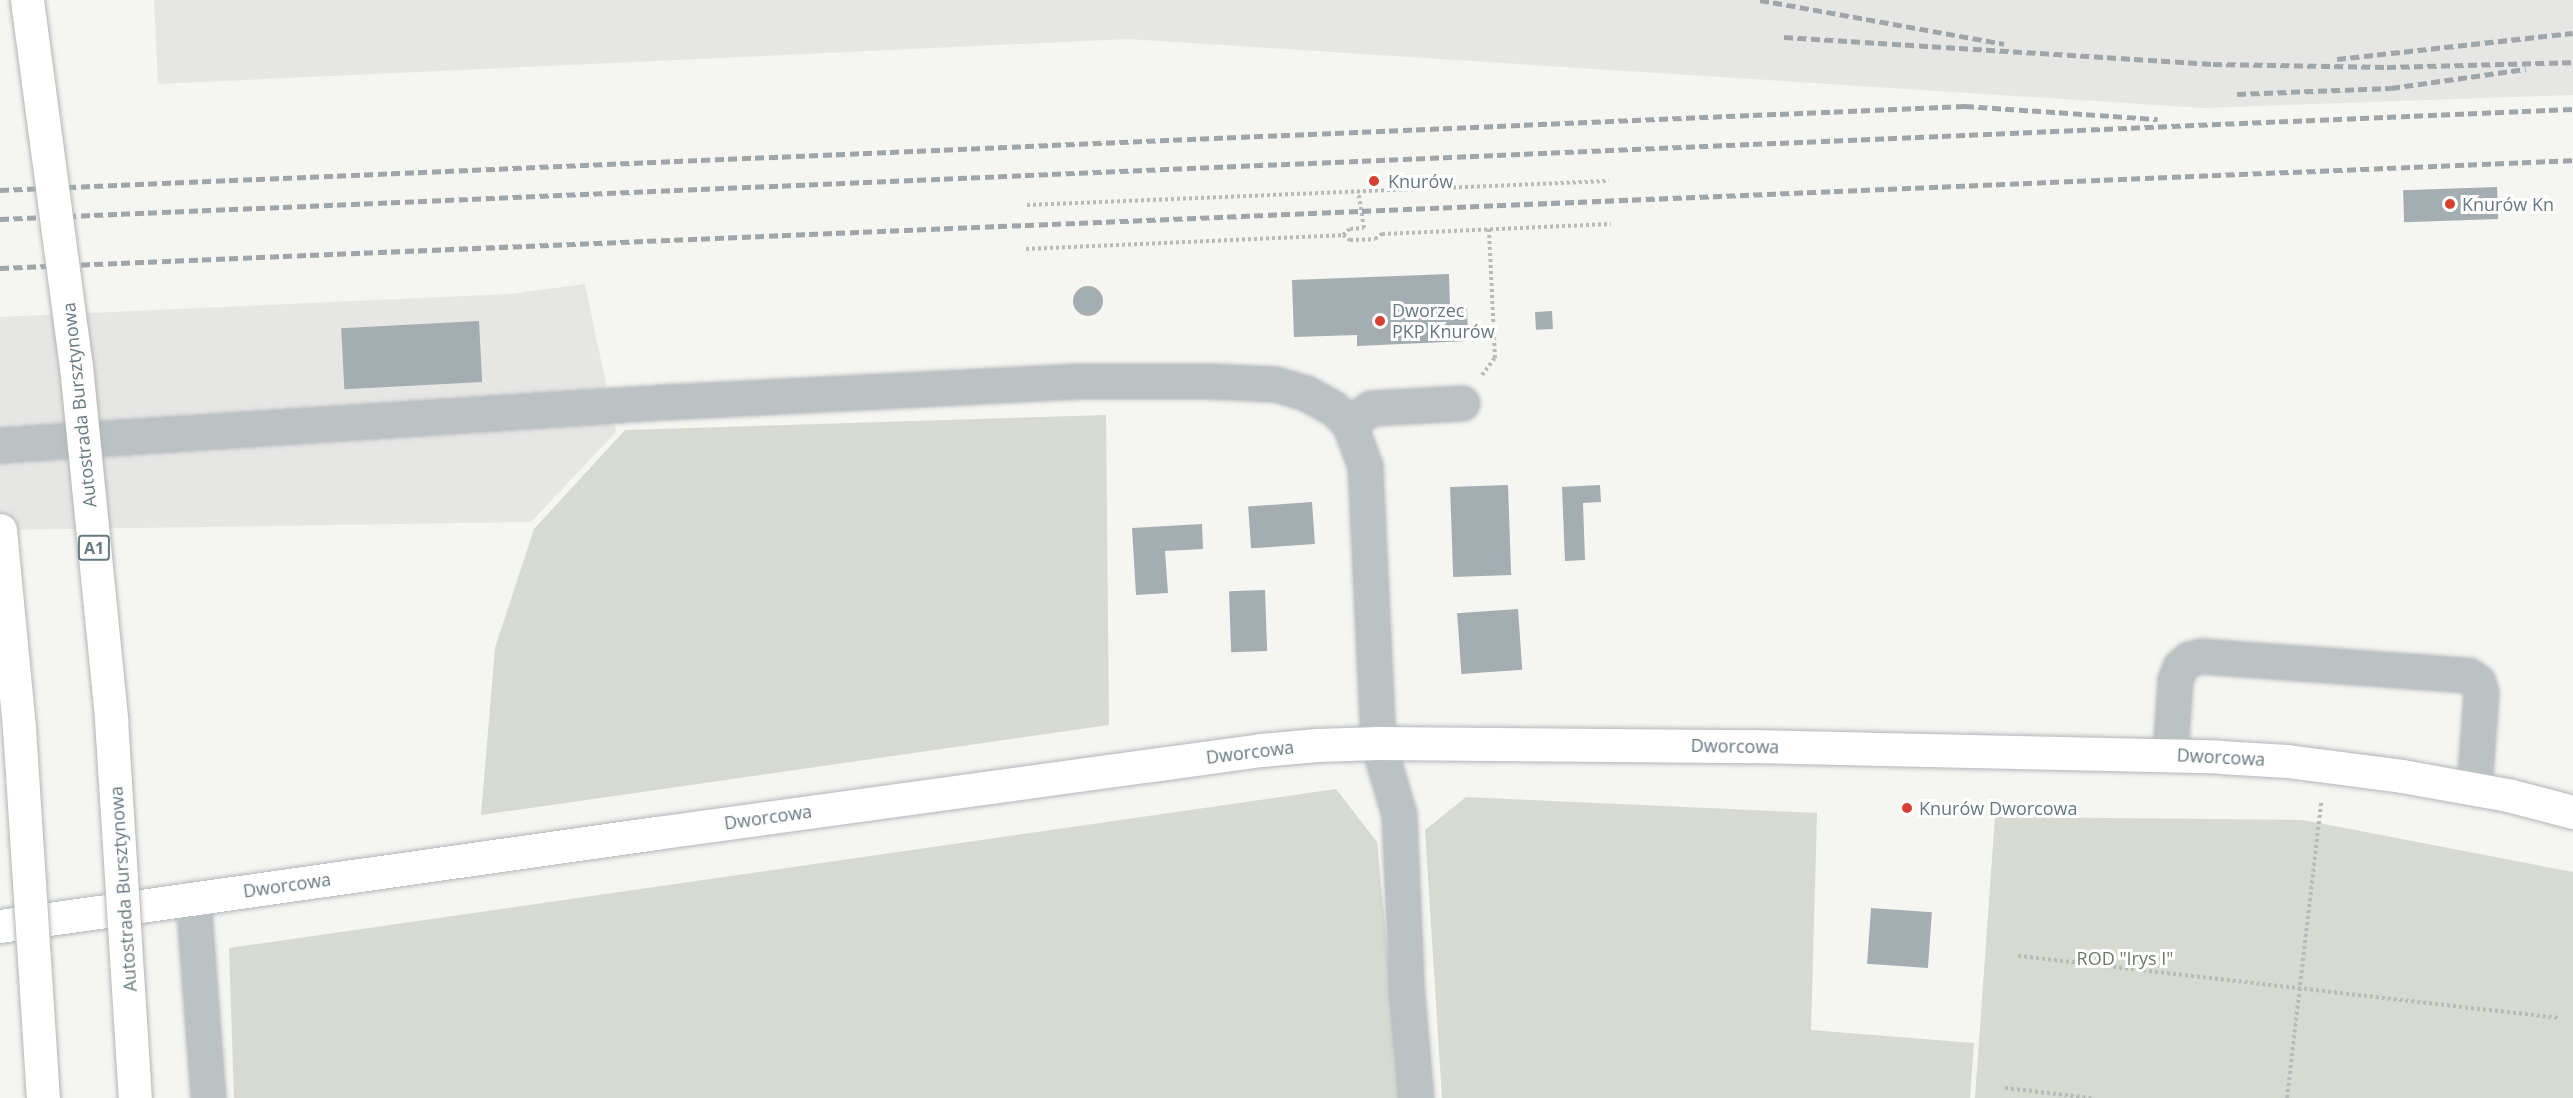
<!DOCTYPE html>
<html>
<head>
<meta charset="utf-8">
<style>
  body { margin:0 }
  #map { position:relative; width:2573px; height:1098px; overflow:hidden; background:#f5f5f2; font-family:"Open Sans",sans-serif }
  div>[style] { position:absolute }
  .built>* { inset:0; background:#e6e6e5 }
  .green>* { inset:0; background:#d6dad1 }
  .building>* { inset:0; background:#a4adb1; transform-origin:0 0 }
  .round { border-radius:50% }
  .path>* { height:4px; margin-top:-2px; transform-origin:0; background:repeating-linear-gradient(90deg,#b7bbbc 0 3px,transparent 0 6px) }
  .roads { filter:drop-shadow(0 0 2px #b0b6b8) drop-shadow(0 0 2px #b0b6b8) }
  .minor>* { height:33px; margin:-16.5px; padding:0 16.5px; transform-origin:16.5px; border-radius:16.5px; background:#bcc2c4 }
  .major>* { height:33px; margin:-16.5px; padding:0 16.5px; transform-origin:16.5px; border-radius:16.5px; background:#fff }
  .rail>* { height:4.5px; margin-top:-2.25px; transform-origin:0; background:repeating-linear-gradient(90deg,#9ea6aa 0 9px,transparent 0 13.5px) }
  .bridges { filter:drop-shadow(0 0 2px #b0b5b7) drop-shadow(0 0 2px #b0b5b7) }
  .highway-bridge>* { height:33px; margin:-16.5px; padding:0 16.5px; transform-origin:16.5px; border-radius:16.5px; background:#fff }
  .dots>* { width:16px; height:16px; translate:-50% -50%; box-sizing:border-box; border:3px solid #fff; border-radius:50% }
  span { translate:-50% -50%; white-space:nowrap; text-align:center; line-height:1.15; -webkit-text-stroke:6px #fff; paint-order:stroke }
  .shield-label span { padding:2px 4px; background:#fff; border:2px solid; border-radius:4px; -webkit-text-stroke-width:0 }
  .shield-label { font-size:16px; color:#667981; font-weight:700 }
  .poi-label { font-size:18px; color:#667981 }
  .left { translate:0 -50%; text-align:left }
  .street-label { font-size:18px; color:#667981 }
  .park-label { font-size:18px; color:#6c7865 }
</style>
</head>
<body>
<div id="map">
  <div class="built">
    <i style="clip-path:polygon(154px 0,2573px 0,2573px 95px,2203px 108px,1128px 39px,158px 84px)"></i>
    <i style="clip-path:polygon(585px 284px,616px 432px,531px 522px,0 530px,0 317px,509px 294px)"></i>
  </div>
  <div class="green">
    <i style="clip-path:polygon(1106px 415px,1109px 725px,481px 815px,495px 648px,534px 529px,625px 430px)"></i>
    <i style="clip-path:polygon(1336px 789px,1377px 842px,1402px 1098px,234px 1098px,229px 948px)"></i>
    <i style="clip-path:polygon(1466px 797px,1817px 813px,1811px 1030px,1974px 1043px,1970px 1098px,1442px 1098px,1425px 830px)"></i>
    <i style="clip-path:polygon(1995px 817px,2303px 820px,2573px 872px,2573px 1098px,1975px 1098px)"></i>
  </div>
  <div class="building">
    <i style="left:2497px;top:187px;width:32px;height:94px;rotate:88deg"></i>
    <i style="clip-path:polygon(1449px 274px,1450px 306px,1467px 306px,1468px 341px,1357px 346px,1357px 335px,1294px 337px,1292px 280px)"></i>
    <i class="round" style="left:1073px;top:286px;width:30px;height:30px"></i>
    <i style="left:1552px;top:311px;width:18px;height:17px;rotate:87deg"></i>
    <i style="left:479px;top:321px;width:61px;height:138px;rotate:87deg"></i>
    <i style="left:1508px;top:485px;width:90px;height:58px;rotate:88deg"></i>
    <i style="clip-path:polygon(1600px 485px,1601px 502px,1583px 503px,1585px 560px,1565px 561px,1562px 487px)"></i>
    <i style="left:1312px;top:502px;width:42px;height:64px;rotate:86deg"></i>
    <i style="clip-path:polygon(1202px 524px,1203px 549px,1165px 551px,1168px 593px,1136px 595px,1132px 528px)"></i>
    <i style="left:1265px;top:590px;width:61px;height:36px;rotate:88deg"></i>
    <i style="left:1518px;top:609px;width:61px;height:61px;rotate:86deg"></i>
    <i style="left:1871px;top:908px;width:61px;height:56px;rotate:4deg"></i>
  </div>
  <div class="path">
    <i style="left:1027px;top:205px;width:582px;rotate:-2.36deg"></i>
    <i style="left:1343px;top:235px;width:9px;rotate:-41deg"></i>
    <i style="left:1350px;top:229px;width:14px;rotate:-4deg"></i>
    <i style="left:1364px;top:228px;width:37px;rotate:-99deg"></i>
    <i style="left:1026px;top:249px;width:317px;rotate:-2.5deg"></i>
    <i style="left:1343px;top:235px;width:9px;rotate:36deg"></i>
    <i style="left:1350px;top:240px;width:25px;rotate:-2deg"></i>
    <i style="left:1375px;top:239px;width:9px;rotate:-36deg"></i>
    <i style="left:1382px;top:234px;width:229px;rotate:-2.5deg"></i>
    <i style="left:1482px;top:375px;width:21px;rotate:-53deg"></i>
    <i style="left:1495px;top:358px;width:129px;rotate:-92.7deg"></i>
    <i style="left:2018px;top:956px;width:545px;rotate:6.54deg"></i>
    <i style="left:2005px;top:1088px;width:87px;rotate:6.6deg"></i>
    <i style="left:2287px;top:1098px;width:298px;rotate:-83.4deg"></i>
  </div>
  <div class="roads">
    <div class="minor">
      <i style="left:1349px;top:423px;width:27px;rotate:-34deg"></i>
      <i style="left:1371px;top:408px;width:91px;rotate:-3.1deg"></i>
      <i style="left:0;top:445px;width:665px;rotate:-3.71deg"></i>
      <i style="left:664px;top:402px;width:411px;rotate:-2.9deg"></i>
      <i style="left:1074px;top:381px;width:135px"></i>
      <i style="left:1209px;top:381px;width:66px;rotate:2.6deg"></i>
      <i style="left:1275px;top:384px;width:32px;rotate:16deg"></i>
      <i style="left:1306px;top:393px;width:31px;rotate:29deg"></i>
      <i style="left:1333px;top:408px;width:22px;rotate:43deg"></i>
      <i style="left:1349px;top:423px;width:46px;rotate:69.6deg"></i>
      <i style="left:1365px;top:466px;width:277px;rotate:87.3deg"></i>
      <i style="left:1378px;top:743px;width:75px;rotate:73.7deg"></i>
      <i style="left:1399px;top:815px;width:180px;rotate:87.5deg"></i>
      <i style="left:1407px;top:995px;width:103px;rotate:85deg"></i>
      <i style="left:2170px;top:755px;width:75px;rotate:-86.2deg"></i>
      <i style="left:2175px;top:680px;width:14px;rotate:-69deg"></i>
      <i style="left:2180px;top:667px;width:12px;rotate:-42deg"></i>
      <i style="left:2189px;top:659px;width:12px;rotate:-14deg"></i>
      <i style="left:2201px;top:656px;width:268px;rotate:4.1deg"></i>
      <i style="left:2468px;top:675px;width:12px;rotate:35deg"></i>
      <i style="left:2478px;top:682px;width:11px;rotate:75deg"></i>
      <i style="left:2481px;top:693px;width:96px;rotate:94.2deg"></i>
      <i style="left:193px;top:898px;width:201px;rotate:85.7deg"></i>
    </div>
    <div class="major">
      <i style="left:0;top:926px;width:663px;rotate:-8.07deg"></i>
      <i style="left:656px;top:833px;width:611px;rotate:-7.81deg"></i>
      <i style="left:1261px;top:750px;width:56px;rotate:-5.1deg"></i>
      <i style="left:1317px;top:745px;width:61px;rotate:-1.9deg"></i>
      <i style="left:1378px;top:743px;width:375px;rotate:0.5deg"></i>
      <i style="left:1753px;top:746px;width:467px;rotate:1.3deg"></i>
      <i style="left:2220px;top:757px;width:67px;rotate:3.4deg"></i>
      <i style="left:2287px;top:761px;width:116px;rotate:7.4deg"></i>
      <i style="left:2402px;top:776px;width:108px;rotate:10.2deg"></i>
      <i style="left:2508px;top:795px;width:67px;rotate:14.7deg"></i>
    </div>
  </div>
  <div class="rail">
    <i style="left:1760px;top:0;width:248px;rotate:10.2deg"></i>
    <i style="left:1784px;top:37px;width:430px;rotate:3.6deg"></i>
    <i style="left:2213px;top:64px;width:174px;rotate:1deg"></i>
    <i style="left:2387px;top:67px;width:186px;rotate:-1.5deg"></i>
    <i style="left:2337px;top:59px;width:237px;rotate:-6.3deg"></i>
    <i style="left:2237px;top:94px;width:154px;rotate:-2.2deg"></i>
    <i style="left:2391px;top:88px;width:136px;rotate:-8deg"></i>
    <i style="left:0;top:190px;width:1967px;rotate:-2.45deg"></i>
    <i style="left:1965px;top:106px;width:193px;rotate:3.9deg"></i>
    <i style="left:0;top:219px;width:2575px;rotate:-2.45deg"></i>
    <i style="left:0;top:268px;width:2575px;rotate:-2.4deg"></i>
  </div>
  <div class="bridges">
    <div class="highway-bridge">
      <i style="left:27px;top:0;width:369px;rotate:82.4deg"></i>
      <i style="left:76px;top:366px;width:355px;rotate:84.3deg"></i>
      <i style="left:111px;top:719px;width:380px;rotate:86.4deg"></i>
      <i style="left:0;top:530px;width:199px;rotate:84.5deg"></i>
      <i style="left:19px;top:728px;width:371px;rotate:86.3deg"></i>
    </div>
  </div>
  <div class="dots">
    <i style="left:1374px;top:181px;background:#d63f31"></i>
    <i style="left:2450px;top:204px;background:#d63f31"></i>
    <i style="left:1380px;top:321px;background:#d63f31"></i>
    <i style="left:1907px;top:808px;background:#d63f31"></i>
  </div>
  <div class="shield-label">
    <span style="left:94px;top:548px">A1</span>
  </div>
  <div class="poi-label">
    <span class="left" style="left:1388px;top:181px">Knurów</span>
    <span class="left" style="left:2462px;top:204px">Knurów Kn</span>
    <span class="left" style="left:1392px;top:321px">Dworzec<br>PKP Knurów</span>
    <span class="left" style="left:1919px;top:808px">Knurów Dworcowa</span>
  </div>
  <div class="street-label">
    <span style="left:79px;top:405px;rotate:-96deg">Autostrada Bursztynowa</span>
    <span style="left:1735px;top:746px;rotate:1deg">Dworcowa</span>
    <span style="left:1250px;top:752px;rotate:-7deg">Dworcowa</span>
    <span style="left:2221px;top:757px;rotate:3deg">Dworcowa</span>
    <span style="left:768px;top:817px;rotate:-8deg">Dworcowa</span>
    <span style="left:287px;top:885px;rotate:-8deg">Dworcowa</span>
    <span style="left:123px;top:889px;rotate:-94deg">Autostrada Bursztynowa</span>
  </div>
  <div class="park-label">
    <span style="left:2125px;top:958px">ROD "Irys I"</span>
  </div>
</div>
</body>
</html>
